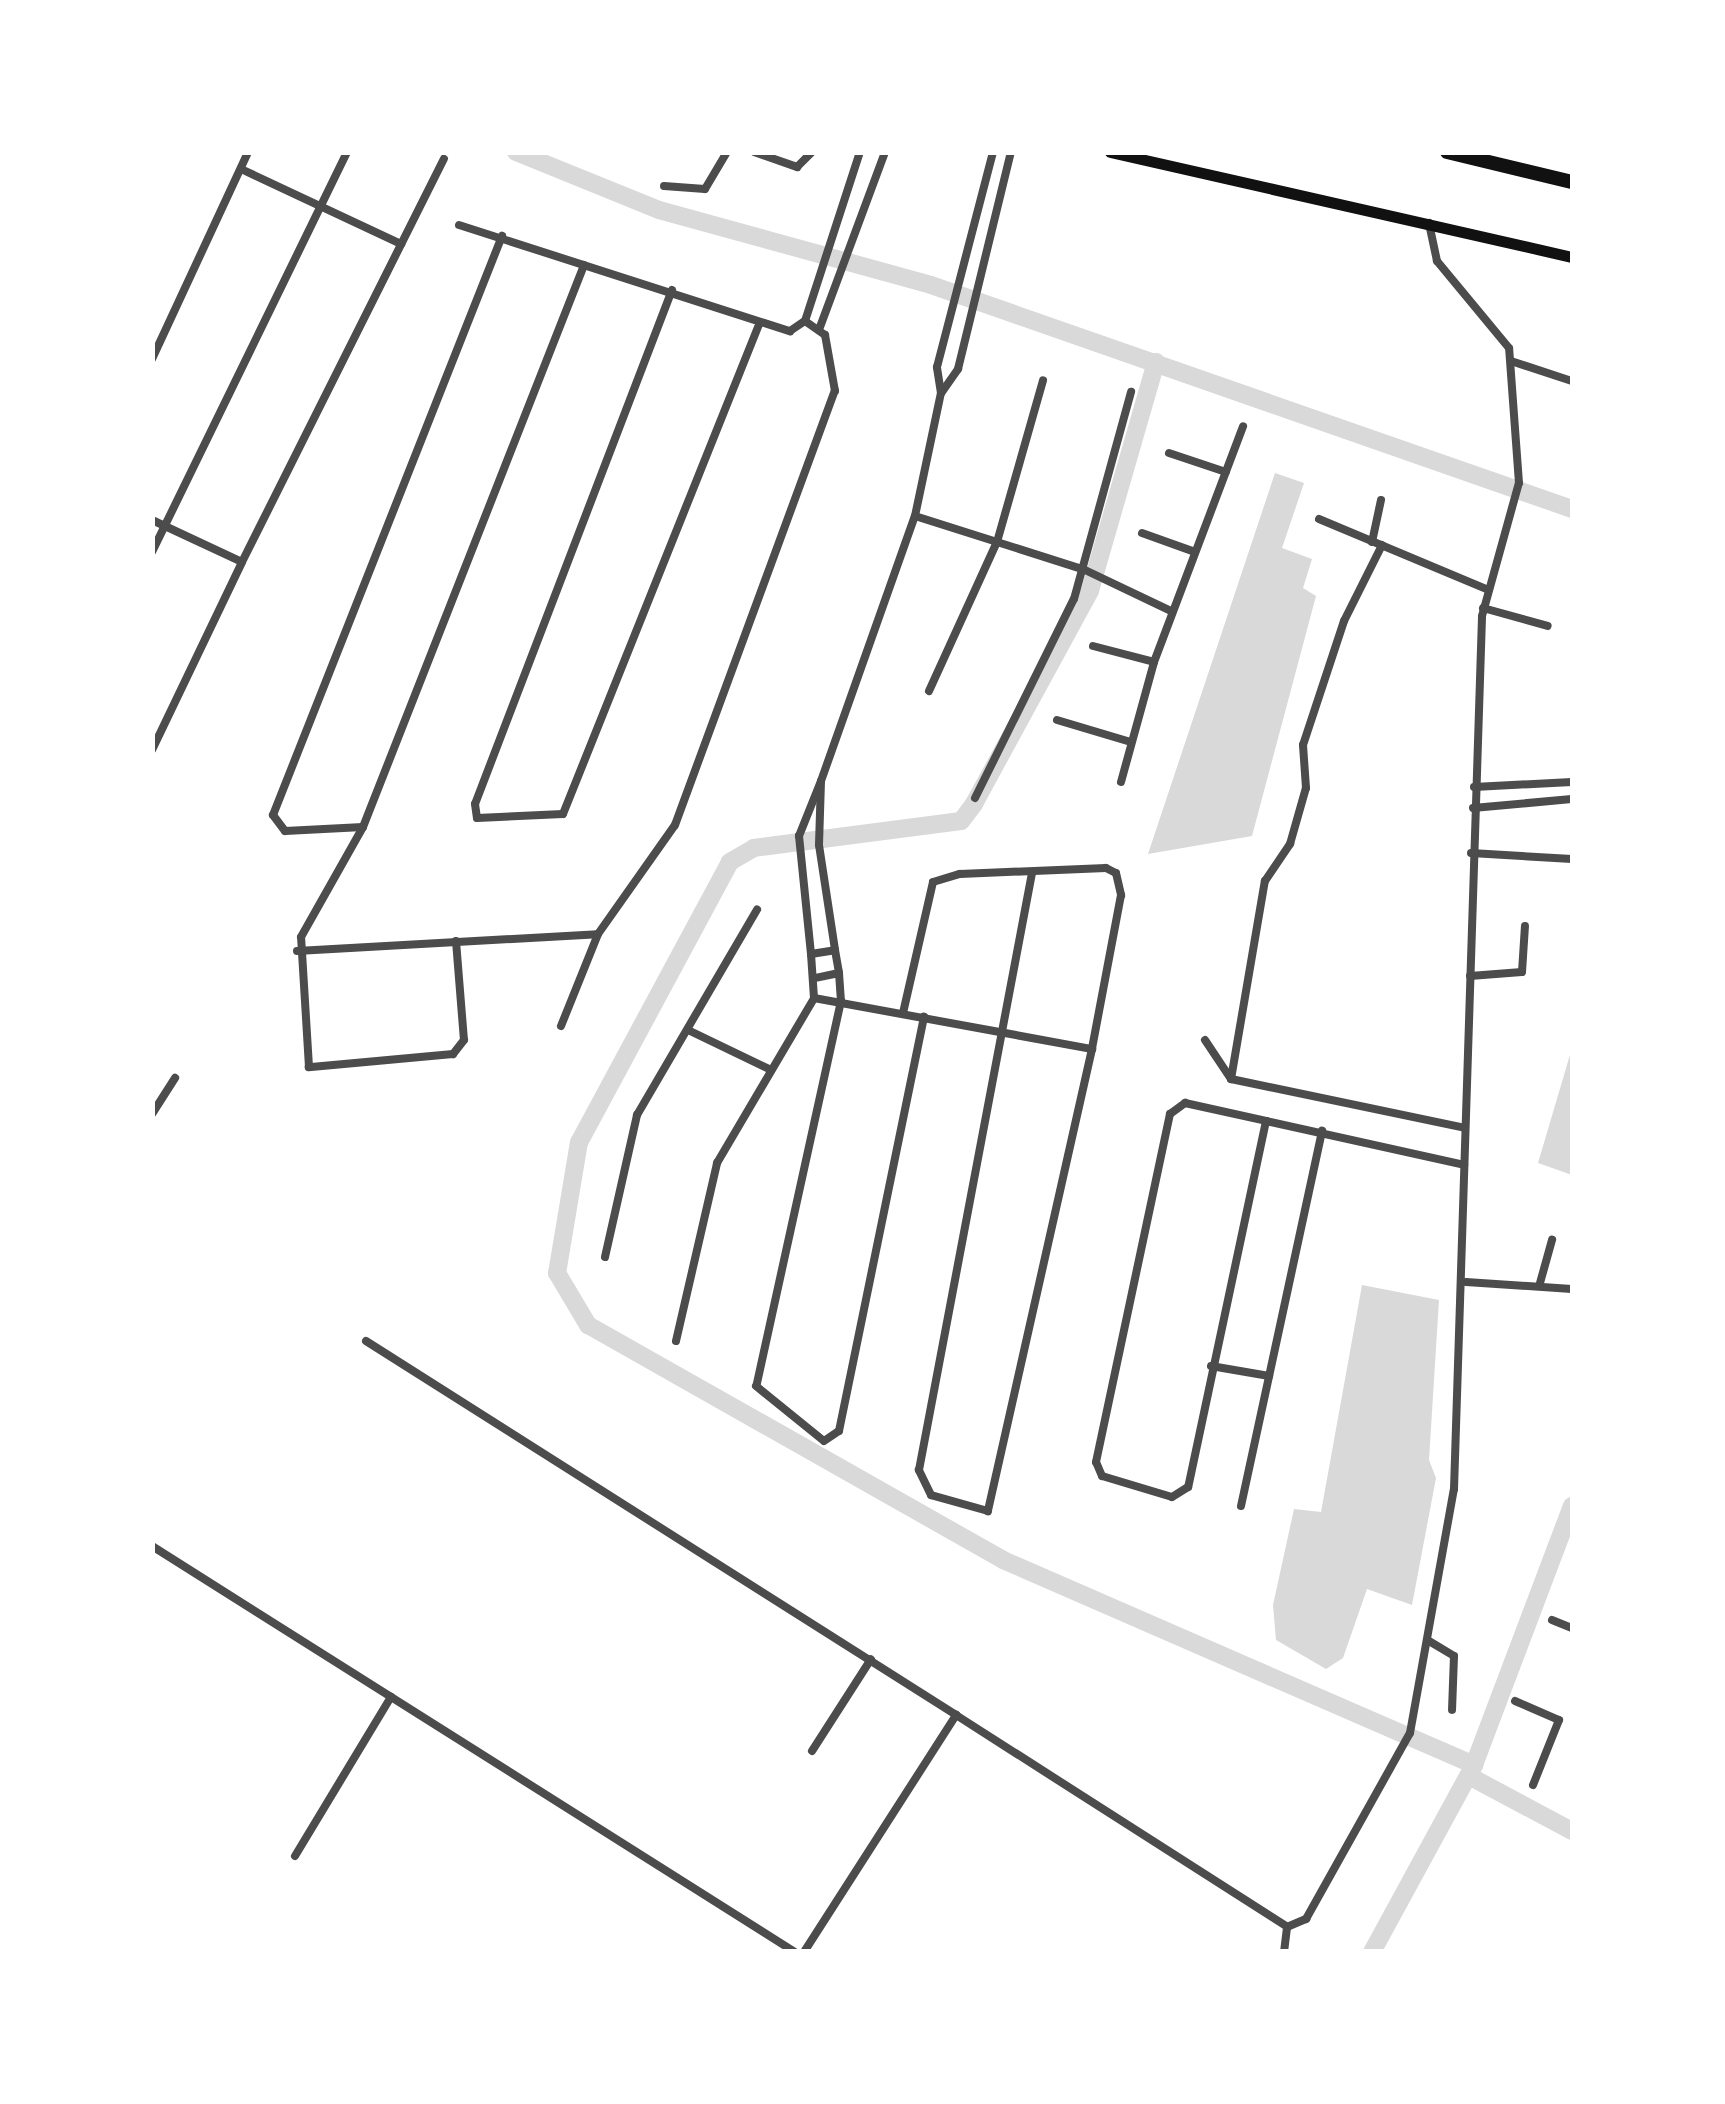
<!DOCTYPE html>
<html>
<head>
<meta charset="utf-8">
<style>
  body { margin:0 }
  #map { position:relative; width:1725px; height:2104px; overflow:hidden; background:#fff; font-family:Jost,sans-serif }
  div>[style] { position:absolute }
  .water>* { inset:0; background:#d9d9d9 }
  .canal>* { height:18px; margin:-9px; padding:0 9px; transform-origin:9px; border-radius:9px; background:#d9d9d9 }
  .minor>* { height:8px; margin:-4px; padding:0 4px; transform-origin:4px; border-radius:4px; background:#4c4c4c }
  .secondary>* { height:11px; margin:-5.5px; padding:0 5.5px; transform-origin:5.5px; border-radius:5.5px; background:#111 }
  .motorway>* { height:14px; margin:-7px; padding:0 7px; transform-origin:7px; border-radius:7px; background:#111 }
  span { translate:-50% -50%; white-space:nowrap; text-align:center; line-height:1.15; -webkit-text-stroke:8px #fff; paint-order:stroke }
  .frame { position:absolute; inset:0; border:155px solid #fff; pointer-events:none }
</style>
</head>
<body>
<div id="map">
  <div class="water">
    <i style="clip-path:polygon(1275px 473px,1304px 483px,1282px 548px,1312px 559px,1303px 588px,1316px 596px,1252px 836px,1148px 854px)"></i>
    <i style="clip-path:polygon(1572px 1048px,1572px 1175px,1538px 1163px)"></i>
    <i style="clip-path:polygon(1362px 1285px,1439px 1300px,1429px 1460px,1436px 1478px,1412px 1605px,1367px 1589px,1343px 1658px,1326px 1669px,1276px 1640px,1273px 1605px,1294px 1509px,1321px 1512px)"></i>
  </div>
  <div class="canal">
    <i style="left:516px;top:152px;width:154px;rotate:22.1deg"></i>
    <i style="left:659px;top:210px;width:282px;rotate:15.4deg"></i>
    <i style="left:931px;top:285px;width:679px;rotate:19.26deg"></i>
    <i style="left:1156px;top:362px;width:238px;rotate:106.1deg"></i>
    <i style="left:1090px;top:591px;width:243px;rotate:118.6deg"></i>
    <i style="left:974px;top:804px;width:21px;rotate:127deg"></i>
    <i style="left:961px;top:821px;width:209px;rotate:172.6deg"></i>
    <i style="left:754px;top:848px;width:28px;rotate:150deg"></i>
    <i style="left:730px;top:862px;width:318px;rotate:118.3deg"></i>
    <i style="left:579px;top:1142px;width:133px;rotate:99.5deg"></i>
    <i style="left:557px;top:1273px;width:61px;rotate:59.2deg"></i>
    <i style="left:588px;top:1325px;width:477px;rotate:29.5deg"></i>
    <i style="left:1003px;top:1560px;width:514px;rotate:23.52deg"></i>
    <i style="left:1469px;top:1776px;width:117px;rotate:28.1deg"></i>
    <i style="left:1372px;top:1952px;width:213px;rotate:-61.4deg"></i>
    <i style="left:1474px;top:1765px;width:277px;rotate:-69.3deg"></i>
  </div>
  <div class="minor">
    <i style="left:754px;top:152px;width:46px;rotate:19.2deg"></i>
    <i style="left:797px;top:167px;width:21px;rotate:-45deg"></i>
    <i style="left:241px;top:169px;width:177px;rotate:25.1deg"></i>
    <i style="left:664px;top:186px;width:41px;rotate:4.2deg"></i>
    <i style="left:705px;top:189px;width:43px;rotate:-59.3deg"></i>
    <i style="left:459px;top:225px;width:348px;rotate:17.8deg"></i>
    <i style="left:790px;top:331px;width:18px;rotate:-34deg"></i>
    <i style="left:805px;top:321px;width:178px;rotate:-72deg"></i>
    <i style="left:672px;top:290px;width:550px;rotate:110.97deg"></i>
    <i style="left:475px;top:804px;width:14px;rotate:82deg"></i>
    <i style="left:477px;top:818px;width:86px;rotate:-2.7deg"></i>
    <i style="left:563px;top:814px;width:525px;rotate:-68.18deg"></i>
    <i style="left:820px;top:327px;width:187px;rotate:-69.6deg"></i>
    <i style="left:152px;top:359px;width:228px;rotate:-65.1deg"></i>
    <i style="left:1511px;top:361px;width:64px;rotate:18.2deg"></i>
    <i style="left:942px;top:392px;width:28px;rotate:-55deg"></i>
    <i style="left:958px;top:369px;width:223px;rotate:-76.3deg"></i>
    <i style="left:1169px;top:453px;width:60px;rotate:18.4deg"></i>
    <i style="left:915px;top:516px;width:178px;rotate:17.6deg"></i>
    <i style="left:1085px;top:570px;width:95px;rotate:25.5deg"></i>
    <i style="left:1319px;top:519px;width:181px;rotate:22.7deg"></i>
    <i style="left:152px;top:520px;width:99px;rotate:25deg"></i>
    <i style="left:242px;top:562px;width:451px;rotate:-63.4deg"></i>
    <i style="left:1142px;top:533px;width:56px;rotate:19.7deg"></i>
    <i style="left:1372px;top:542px;width:43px;rotate:-77.9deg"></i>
    <i style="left:152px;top:552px;width:445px;rotate:-64deg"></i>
    <i style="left:1483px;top:608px;width:67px;rotate:15.5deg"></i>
    <i style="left:1093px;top:646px;width:63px;rotate:14.7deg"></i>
    <i style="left:929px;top:691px;width:164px;rotate:-65.5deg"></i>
    <i style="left:997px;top:542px;width:168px;rotate:-74.1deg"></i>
    <i style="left:1057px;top:720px;width:77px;rotate:16.6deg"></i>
    <i style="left:152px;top:750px;width:208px;rotate:-64.4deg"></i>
    <i style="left:821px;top:781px;width:281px;rotate:-70.5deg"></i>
    <i style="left:915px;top:516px;width:126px;rotate:-78.1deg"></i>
    <i style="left:941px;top:393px;width:26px;rotate:-99deg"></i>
    <i style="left:937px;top:367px;width:222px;rotate:-75.4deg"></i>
    <i style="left:1121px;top:782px;width:124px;rotate:-74.6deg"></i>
    <i style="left:1154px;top:662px;width:252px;rotate:-69.3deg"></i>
    <i style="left:1474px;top:787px;width:98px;rotate:-2.9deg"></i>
    <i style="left:975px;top:798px;width:222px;rotate:-63.6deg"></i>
    <i style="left:1074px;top:599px;width:215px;rotate:-74.6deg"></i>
    <i style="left:1473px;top:808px;width:99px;rotate:-5.2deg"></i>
    <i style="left:363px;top:827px;width:78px;rotate:177.1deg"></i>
    <i style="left:285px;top:831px;width:20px;rotate:-127deg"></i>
    <i style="left:273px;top:815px;width:623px;rotate:-68.42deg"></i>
    <i style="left:1471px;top:853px;width:101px;rotate:3.4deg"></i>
    <i style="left:456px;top:941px;width:99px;rotate:85.4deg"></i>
    <i style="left:464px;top:1040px;width:18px;rotate:128deg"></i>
    <i style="left:453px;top:1054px;width:145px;rotate:174.8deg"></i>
    <i style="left:309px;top:1067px;width:130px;rotate:-93.5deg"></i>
    <i style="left:301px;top:937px;width:126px;rotate:-60.6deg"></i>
    <i style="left:363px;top:827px;width:604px;rotate:-68.53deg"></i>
    <i style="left:297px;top:951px;width:301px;rotate:-3.2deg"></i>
    <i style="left:598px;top:934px;width:133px;rotate:-54.8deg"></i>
    <i style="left:675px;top:825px;width:463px;rotate:-69.8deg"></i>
    <i style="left:835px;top:391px;width:57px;rotate:-100.1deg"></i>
    <i style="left:825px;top:335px;width:24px;rotate:-145deg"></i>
    <i style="left:811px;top:954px;width:119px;rotate:-95.8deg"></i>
    <i style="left:799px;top:836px;width:59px;rotate:-68.2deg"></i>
    <i style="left:821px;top:781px;width:64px;rotate:91.8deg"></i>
    <i style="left:819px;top:845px;width:106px;rotate:81.3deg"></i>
    <i style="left:839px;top:973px;width:28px;rotate:86deg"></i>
    <i style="left:841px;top:1001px;width:394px;rotate:102.4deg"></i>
    <i style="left:756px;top:1386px;width:87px;rotate:39deg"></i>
    <i style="left:824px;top:1441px;width:18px;rotate:-34deg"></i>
    <i style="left:839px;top:1431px;width:423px;rotate:-78.4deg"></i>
    <i style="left:1470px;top:976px;width:52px;rotate:-4.4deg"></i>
    <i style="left:1522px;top:972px;width:46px;rotate:-86.3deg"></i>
    <i style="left:814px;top:998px;width:44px;rotate:-93.9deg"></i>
    <i style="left:811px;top:954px;width:24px;rotate:-9deg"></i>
    <i style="left:835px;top:950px;width:23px;rotate:80deg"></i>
    <i style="left:839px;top:973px;width:25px;rotate:168deg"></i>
    <i style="left:903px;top:1013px;width:134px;rotate:-77.1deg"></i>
    <i style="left:933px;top:882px;width:28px;rotate:-17deg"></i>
    <i style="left:960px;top:874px;width:146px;rotate:-2.4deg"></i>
    <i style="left:1106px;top:868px;width:11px;rotate:27deg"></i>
    <i style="left:1116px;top:873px;width:23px;rotate:77deg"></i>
    <i style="left:1121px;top:895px;width:157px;rotate:100.7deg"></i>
    <i style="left:1092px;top:1049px;width:474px;rotate:102.7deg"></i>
    <i style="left:988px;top:1511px;width:59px;rotate:-164.3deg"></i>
    <i style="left:931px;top:1495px;width:28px;rotate:-116deg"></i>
    <i style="left:919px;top:1470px;width:608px;rotate:-79.28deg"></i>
    <i style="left:561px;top:1026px;width:99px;rotate:-68.1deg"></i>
    <i style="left:688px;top:1030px;width:92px;rotate:25.7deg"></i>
    <i style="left:1205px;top:1040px;width:47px;rotate:56.3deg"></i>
    <i style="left:1231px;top:1079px;width:239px;rotate:11.8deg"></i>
    <i style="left:1231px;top:1079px;width:201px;rotate:-80.3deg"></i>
    <i style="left:1265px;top:881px;width:45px;rotate:-56deg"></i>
    <i style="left:1290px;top:844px;width:58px;rotate:-74.1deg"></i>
    <i style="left:1306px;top:788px;width:43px;rotate:-94deg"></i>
    <i style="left:1303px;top:745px;width:131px;rotate:-71.7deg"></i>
    <i style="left:1344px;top:621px;width:85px;rotate:-63.4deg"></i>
    <i style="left:1185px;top:1103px;width:83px;rotate:12.5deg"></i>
    <i style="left:1266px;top:1121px;width:374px;rotate:102deg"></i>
    <i style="left:1188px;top:1487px;width:19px;rotate:148deg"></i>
    <i style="left:1172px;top:1497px;width:73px;rotate:-163.3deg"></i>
    <i style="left:1102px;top:1476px;width:15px;rotate:-113deg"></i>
    <i style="left:1096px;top:1462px;width:356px;rotate:-78deg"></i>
    <i style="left:1170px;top:1114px;width:19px;rotate:-36deg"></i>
    <i style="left:152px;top:1114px;width:43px;rotate:-57.4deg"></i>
    <i style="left:1266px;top:1121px;width:203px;rotate:12.5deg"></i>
    <i style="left:605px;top:1257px;width:146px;rotate:-77.3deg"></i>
    <i style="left:637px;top:1115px;width:238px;rotate:-59.7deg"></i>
    <i style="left:1466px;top:1282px;width:106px;rotate:3.8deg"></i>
    <i style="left:1540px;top:1283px;width:45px;rotate:-74.4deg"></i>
    <i style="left:366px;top:1341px;width:699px;rotate:32.37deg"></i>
    <i style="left:676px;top:1341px;width:183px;rotate:-77deg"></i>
    <i style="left:717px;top:1163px;width:191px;rotate:-59.5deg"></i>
    <i style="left:814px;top:998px;width:283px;rotate:10.4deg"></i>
    <i style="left:1211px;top:1366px;width:59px;rotate:9.8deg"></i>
    <i style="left:1241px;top:1506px;width:384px;rotate:-77.8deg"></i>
    <i style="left:152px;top:1546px;width:760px;rotate:32.27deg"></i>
    <i style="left:1552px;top:1620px;width:22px;rotate:22deg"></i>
    <i style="left:1429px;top:1641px;width:29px;rotate:31deg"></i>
    <i style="left:1454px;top:1656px;width:54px;rotate:92.1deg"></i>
    <i style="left:1515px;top:1701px;width:48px;rotate:23.4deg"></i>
    <i style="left:1559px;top:1720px;width:70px;rotate:111.8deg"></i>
    <i style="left:812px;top:1751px;width:109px;rotate:-57.3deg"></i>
    <i style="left:295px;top:1856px;width:186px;rotate:-58.9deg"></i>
    <i style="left:804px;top:1952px;width:282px;rotate:-57.3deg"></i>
    <i style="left:956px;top:1715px;width:393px;rotate:32.6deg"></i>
    <i style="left:1287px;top:1927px;width:21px;rotate:-23deg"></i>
    <i style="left:1306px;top:1919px;width:213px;rotate:-60.8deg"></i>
    <i style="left:1410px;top:1733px;width:248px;rotate:-79.8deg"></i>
    <i style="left:1454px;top:1489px;width:873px;rotate:-88.16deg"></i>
    <i style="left:1482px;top:616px;width:138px;rotate:-74.5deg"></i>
    <i style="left:1519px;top:483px;width:135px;rotate:-94.2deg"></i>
    <i style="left:1509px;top:348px;width:113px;rotate:-129.6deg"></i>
    <i style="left:1437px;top:261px;width:39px;rotate:-102deg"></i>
    <i style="left:1284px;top:1952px;width:25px;rotate:-83deg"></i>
  </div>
  <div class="secondary">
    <i style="left:1110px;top:152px;width:474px;rotate:12.8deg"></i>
  </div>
  <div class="motorway">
    <i style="left:1447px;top:152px;width:129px;rotate:13.5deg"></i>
  </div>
  <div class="frame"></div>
</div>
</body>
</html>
